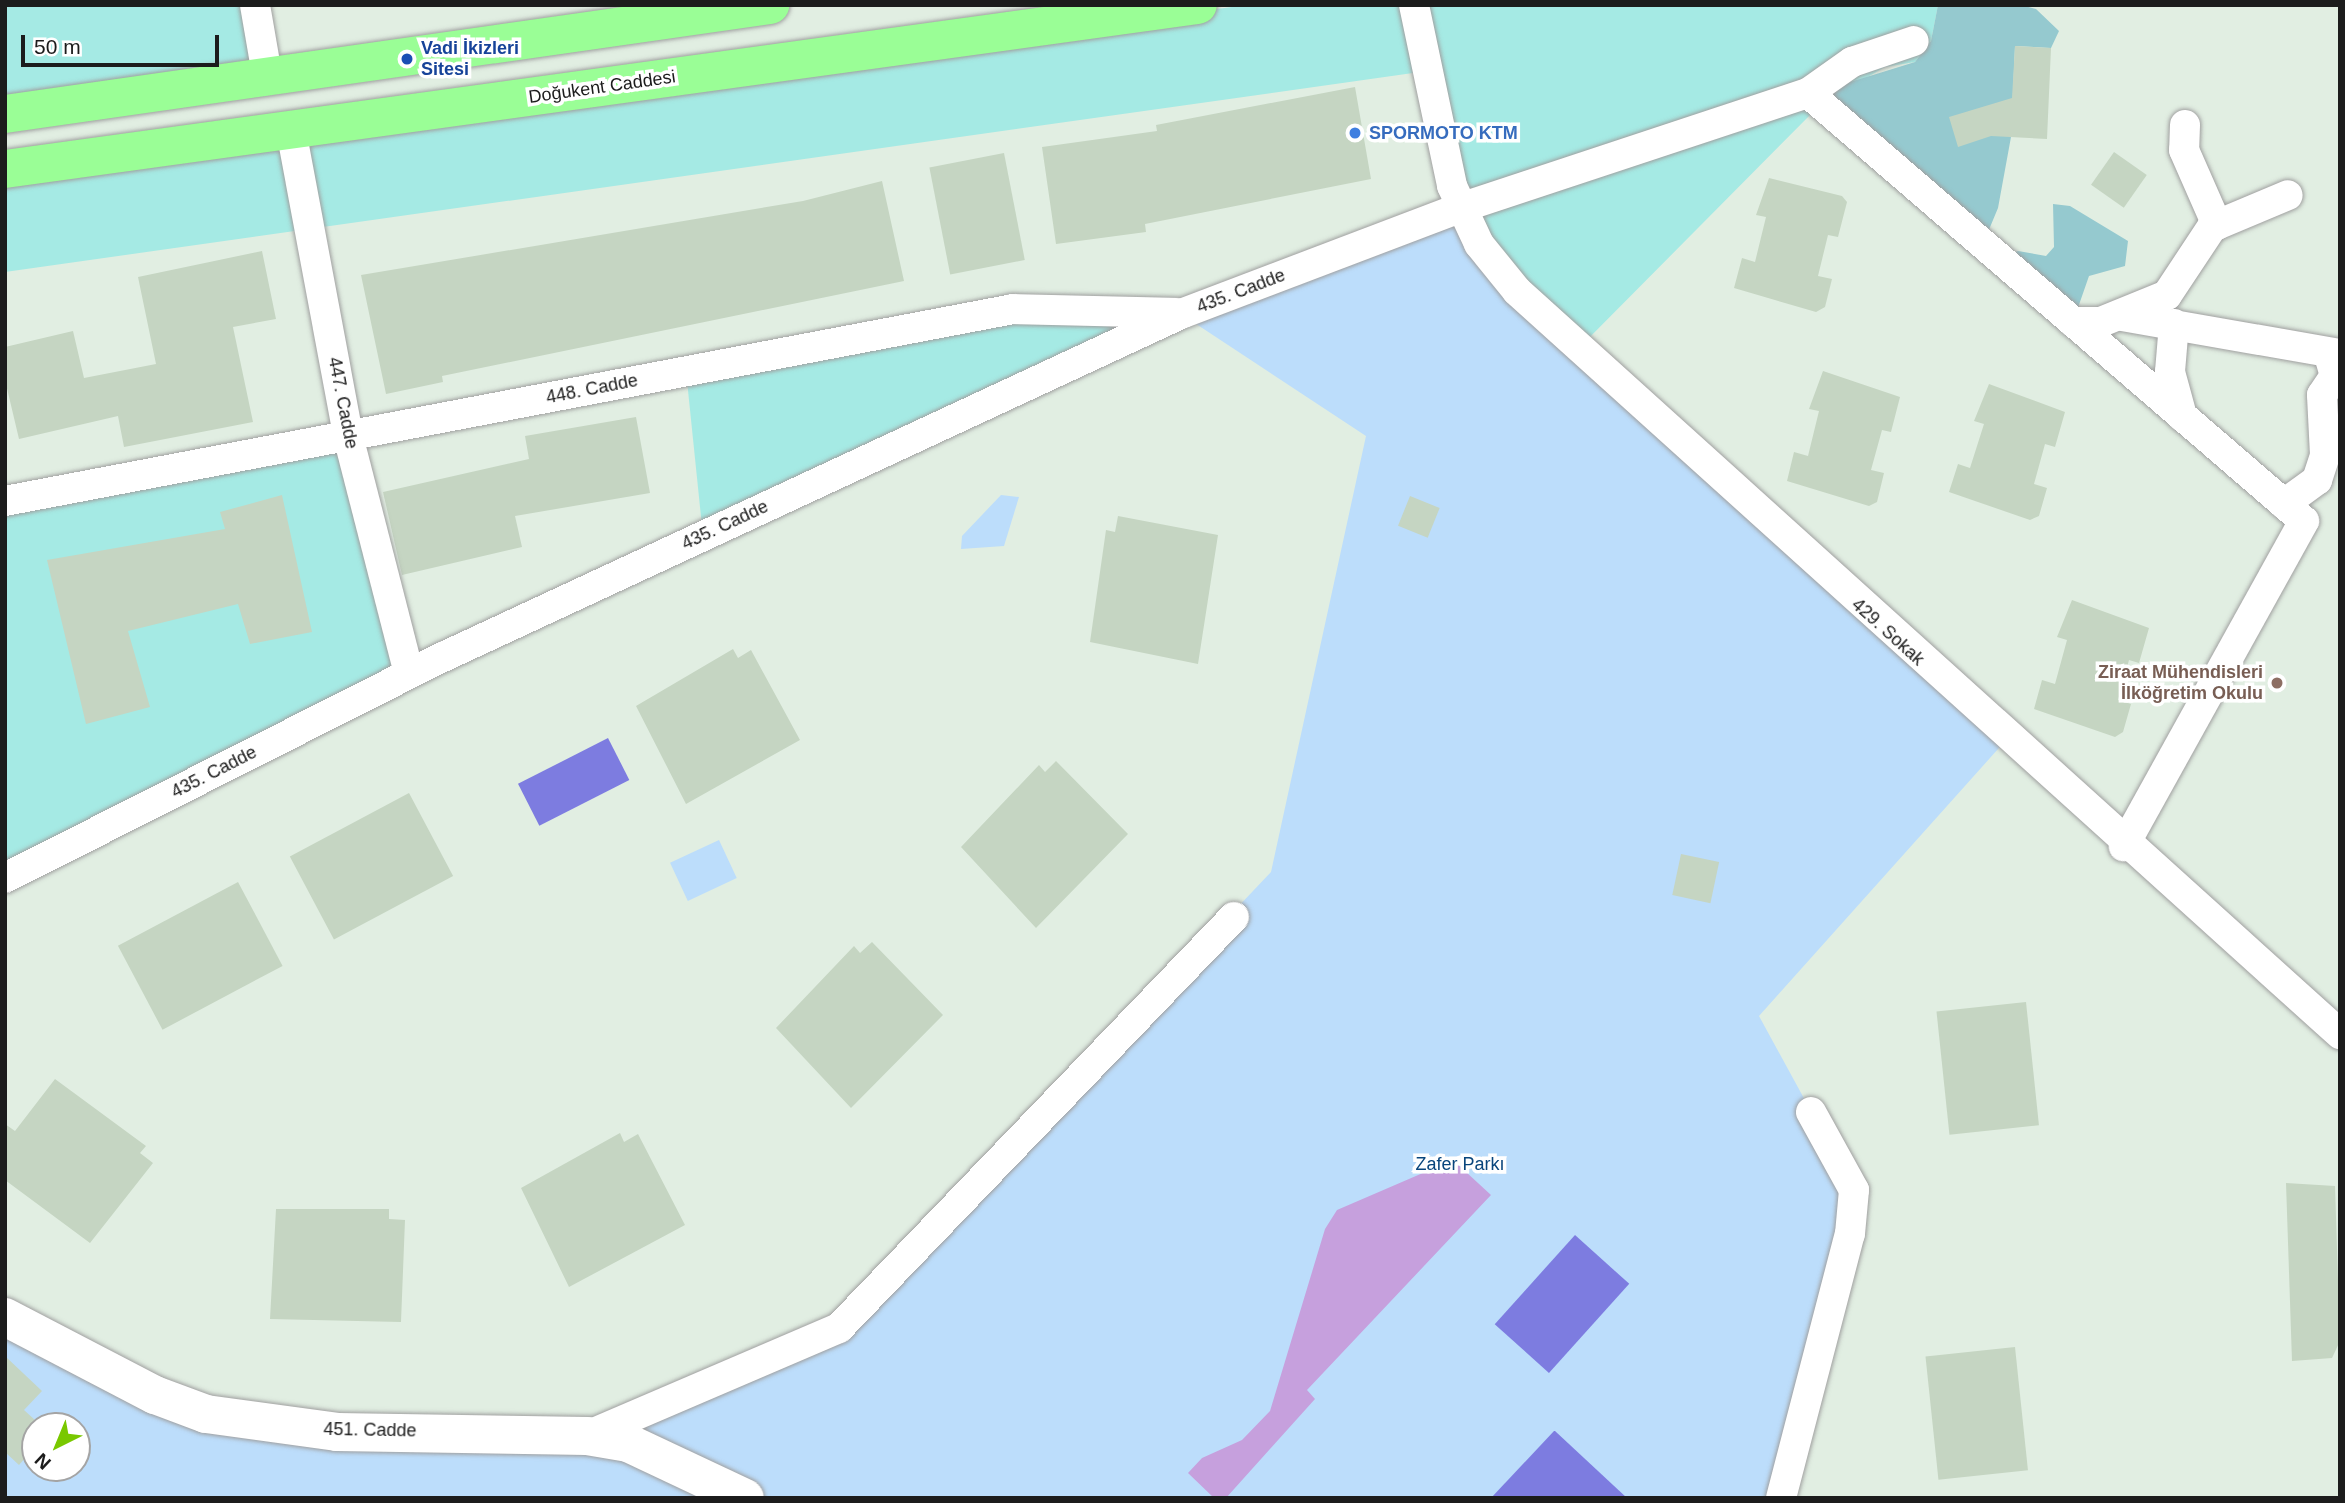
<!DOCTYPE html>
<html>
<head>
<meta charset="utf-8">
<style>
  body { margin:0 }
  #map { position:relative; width:2345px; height:1503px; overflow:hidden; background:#e1eee2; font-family:Arial,sans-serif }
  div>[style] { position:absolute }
  .grass>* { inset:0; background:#a5eae4 }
  .forest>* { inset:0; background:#95c9cf }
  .park>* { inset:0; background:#bcddfb; transform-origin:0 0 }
  .pitch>* { inset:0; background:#7d7ce0; transform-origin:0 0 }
  .water>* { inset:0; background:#c6a0dd }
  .building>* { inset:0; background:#c5d5c2; transform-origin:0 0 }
  .roads { filter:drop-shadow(0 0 2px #a0a0a0) drop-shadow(0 0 2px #a0a0a0) }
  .minor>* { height:30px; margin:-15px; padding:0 15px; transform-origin:15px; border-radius:15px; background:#fff }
  .tertiary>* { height:38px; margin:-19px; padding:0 19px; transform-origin:19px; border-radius:19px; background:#fff }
  .primary>* { height:38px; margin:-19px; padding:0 19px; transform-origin:19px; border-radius:19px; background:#9afe96 }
  .dots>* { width:19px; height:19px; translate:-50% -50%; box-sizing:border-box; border:4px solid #fff; border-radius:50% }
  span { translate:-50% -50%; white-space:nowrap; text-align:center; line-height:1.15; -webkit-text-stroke:7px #fff; paint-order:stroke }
  .transit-label { font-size:18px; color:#164399; font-weight:700 }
  .left { translate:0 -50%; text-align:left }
  .street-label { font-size:18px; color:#1c1c1c }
  .shop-label { font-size:18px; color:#366cbe; font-weight:700 }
  .education-label { font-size:18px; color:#785e54; font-weight:700 }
  .right { translate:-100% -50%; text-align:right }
  .park-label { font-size:18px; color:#08457c }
  .frame { position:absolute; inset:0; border:7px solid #1c1c1c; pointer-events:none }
  .north { position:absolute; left:21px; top:1412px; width:70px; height:70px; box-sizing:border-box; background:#fff; border:2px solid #a4a4a4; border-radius:50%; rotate:223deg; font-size:19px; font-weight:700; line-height:28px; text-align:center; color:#1c1c1c }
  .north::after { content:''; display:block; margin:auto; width:24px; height:32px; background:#79c800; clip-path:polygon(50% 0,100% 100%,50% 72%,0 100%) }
  .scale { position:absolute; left:21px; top:35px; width:198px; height:32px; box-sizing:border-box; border:4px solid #1c1c1c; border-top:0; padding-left:9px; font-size:21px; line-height:24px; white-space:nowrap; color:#1c1c1c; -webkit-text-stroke:5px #fff; paint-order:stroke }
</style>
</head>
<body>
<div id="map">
  <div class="grass">
    <i style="clip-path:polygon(255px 5px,268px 80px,5px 114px,5px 7px)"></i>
    <i style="clip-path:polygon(1247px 5px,1938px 5px,1931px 41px,1915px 62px,1885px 67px,1821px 104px,1578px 349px,1491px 260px,1427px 71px,5px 272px,5px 171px)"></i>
    <i style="clip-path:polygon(1013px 309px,1181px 314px,703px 536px,686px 371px)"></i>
    <i style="clip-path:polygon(348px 436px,409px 673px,5px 878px,5px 501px)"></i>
  </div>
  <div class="forest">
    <i style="clip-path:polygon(1938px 5px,2021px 5px,2036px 9px,2059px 31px,2051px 48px,2015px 46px,2011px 137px,1998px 208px,1983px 244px,1821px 104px,1844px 84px,1915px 62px,1931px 41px)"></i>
    <i style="clip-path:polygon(2053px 204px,2070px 206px,2128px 241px,2125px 266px,2089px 276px,2073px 322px,2004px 257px,2018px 251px,2046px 256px,2054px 247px)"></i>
  </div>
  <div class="park">
    <i style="clip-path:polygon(evenodd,1460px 208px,1479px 244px,2007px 739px,1759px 1016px,1854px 1190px,1781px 1498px,5px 1498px,5px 1329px,206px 1414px,555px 1432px,839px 1328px,1271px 872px,1366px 436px,1181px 314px,1460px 208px,35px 1426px,77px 1426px,77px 1468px,35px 1468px,35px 1426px)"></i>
    <i style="clip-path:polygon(1001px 495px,1019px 497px,1004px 546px,961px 549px,962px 536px)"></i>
    <i style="left:719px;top:840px;width:42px;height:54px;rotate:65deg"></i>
  </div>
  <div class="pitch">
    <i style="left:608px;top:738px;width:47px;height:101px;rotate:63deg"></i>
    <i style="left:1575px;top:1235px;width:73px;height:120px;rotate:42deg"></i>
    <i style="clip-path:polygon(1554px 1431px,1555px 1431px,1627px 1498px,1491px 1498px)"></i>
  </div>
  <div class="water">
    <i style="clip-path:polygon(1453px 1160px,1491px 1195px,1307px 1390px,1315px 1399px,1226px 1498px,1214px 1498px,1188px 1473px,1202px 1458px,1242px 1440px,1270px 1411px,1325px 1229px,1337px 1210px)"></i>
  </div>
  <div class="building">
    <i style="clip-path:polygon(2015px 46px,2051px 48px,2047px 139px,1991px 136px,1958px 147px,1949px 117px,2012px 98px)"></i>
    <i style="clip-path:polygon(1355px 87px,1371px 179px,1145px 224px,1146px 232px,1056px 244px,1042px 147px,1157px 131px,1156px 125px)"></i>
    <i style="left:2114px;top:152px;width:40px;height:40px;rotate:35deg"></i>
    <i style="left:1004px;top:153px;width:109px;height:76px;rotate:79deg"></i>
    <i style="clip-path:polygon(1769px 178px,1842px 196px,1847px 202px,1838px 237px,1828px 235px,1818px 276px,1832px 279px,1825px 307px,1816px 312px,1734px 288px,1742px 258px,1755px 262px,1766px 217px,1756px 215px)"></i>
    <i style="clip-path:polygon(882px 181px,904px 281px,442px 376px,443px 382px,386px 394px,361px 275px,803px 201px)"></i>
    <i style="clip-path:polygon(262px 251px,276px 319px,233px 327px,253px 422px,124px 447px,118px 416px,19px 439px,5px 380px,5px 347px,73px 331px,84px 378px,156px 364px,138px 277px)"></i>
    <i style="clip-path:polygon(1823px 371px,1900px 397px,1891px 432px,1882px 430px,1871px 470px,1884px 473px,1877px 502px,1869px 506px,1787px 481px,1794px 452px,1808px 456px,1819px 411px,1809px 409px)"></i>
    <i style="clip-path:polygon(1989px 384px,2065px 412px,2055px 447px,2045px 444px,2034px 484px,2047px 488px,2039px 516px,2030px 520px,1949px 492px,1958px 464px,1970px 468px,1984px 424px,1974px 421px)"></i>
    <i style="clip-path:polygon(636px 417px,650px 493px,515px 516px,522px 547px,402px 575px,383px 492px,529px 459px,525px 436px)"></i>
    <i style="clip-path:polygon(282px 495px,312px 632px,250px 644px,238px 604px,128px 631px,150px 707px,86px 724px,47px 560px,225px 529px,220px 512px)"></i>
    <i style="left:1410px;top:496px;width:32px;height:32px;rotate:22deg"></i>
    <i style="clip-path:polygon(1118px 516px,1218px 535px,1198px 664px,1090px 642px,1106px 530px,1115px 532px)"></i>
    <i style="clip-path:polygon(2072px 600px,2149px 628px,2139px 663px,2129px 660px,2118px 700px,2131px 704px,2123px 732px,2115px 737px,2034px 709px,2042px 680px,2055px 684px,2067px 640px,2057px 637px)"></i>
    <i style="clip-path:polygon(733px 649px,738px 658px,751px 650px,800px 740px,686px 804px,636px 706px)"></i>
    <i style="clip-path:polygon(1056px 761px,1128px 834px,1036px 928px,961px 847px,1039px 765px,1045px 772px)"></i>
    <i style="left:409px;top:793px;width:94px;height:135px;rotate:62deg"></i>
    <i style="left:1681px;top:854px;width:39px;height:42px;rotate:12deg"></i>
    <i style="left:238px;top:882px;width:95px;height:136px;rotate:62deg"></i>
    <i style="clip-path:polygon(872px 942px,943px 1015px,851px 1108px,776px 1028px,854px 946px,860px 953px)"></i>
    <i style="left:2026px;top:1002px;width:124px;height:90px;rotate:84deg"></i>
    <i style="clip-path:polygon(55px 1079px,146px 1146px,140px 1153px,153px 1163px,90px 1243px,5px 1180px,5px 1124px,15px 1131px)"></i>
    <i style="clip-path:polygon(620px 1133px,624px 1142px,638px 1134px,685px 1225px,569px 1287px,521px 1188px)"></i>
    <i style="clip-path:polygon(2286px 1183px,2335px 1186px,2340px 1341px,2332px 1358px,2292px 1361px)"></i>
    <i style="clip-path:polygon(276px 1209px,389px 1209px,389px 1219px,405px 1220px,401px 1322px,270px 1319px)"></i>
    <i style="left:2015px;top:1347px;width:124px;height:90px;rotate:84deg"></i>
    <i style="clip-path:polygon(5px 1356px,42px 1391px,24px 1410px,35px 1420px,35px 1447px,19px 1465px,5px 1452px)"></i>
  </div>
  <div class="roads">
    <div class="minor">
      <i style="left:255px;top:5px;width:76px;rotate:80.2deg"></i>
      <i style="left:1414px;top:5px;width:185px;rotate:78.1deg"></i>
      <i style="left:1452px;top:186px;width:64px;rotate:65deg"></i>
      <i style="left:1479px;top:244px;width:60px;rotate:51deg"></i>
      <i style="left:1517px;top:291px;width:1109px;rotate:42.08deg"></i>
      <i style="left:1808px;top:93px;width:54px;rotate:-35.2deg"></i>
      <i style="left:1852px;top:62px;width:65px;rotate:-18.7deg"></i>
      <i style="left:2185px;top:125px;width:25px;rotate:92deg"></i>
      <i style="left:2184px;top:150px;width:82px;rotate:66.3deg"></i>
      <i style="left:291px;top:130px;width:311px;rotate:79.4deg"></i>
      <i style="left:348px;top:436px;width:245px;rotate:75.6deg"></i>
      <i style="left:2122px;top:316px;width:221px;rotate:9.9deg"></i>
      <i style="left:2073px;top:322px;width:28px"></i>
      <i style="left:2101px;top:322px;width:71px;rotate:-22.2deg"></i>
      <i style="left:2167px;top:295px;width:82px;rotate:-56.5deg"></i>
      <i style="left:2212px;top:227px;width:82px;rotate:-22.8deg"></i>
      <i style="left:2174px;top:324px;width:48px;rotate:94.8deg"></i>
      <i style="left:2170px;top:372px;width:46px;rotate:74.7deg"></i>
      <i style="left:5px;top:501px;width:1026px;rotate:-10.78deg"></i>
      <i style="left:1013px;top:309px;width:163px;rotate:1.4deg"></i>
      <i style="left:2284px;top:504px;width:41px;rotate:-36deg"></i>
      <i style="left:2317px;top:480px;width:26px;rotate:-72deg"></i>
      <i style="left:2325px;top:455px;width:60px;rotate:-92.9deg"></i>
      <i style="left:2322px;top:395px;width:23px;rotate:-56deg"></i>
      <i style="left:2335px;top:376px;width:22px;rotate:-106deg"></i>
      <i style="left:5px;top:878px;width:491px;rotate:-26.8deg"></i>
      <i style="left:443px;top:657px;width:814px;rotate:-24.93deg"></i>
      <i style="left:1181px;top:314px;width:298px;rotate:-20.8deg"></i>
      <i style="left:1460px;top:208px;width:367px;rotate:-18.3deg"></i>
      <i style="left:1808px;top:93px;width:655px;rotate:40.79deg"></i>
      <i style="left:2304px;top:521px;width:372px;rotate:119deg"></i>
      <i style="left:587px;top:1436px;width:274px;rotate:-23.2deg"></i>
      <i style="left:839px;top:1328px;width:570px;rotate:-46.14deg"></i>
      <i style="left:1781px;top:1498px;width:273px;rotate:-75.4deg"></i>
      <i style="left:1850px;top:1234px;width:44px;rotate:-84.8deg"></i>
      <i style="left:1854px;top:1190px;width:89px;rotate:-118.9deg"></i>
    </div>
    <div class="tertiary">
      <i style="left:5px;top:1317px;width:169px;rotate:27.5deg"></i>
      <i style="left:155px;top:1395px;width:54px;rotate:20.4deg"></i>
      <i style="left:206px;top:1414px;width:132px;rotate:7.8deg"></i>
      <i style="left:337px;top:1432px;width:250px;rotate:0.9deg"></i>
      <i style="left:587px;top:1436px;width:42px;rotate:9.7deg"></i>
      <i style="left:628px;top:1443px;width:129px;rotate:25.2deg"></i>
    </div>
    <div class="primary">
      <i style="left:5px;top:114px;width:773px;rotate:-8.11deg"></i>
      <i style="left:5px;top:169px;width:1204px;rotate:-7.83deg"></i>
    </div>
  </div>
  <div class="dots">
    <i style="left:407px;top:59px;background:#1a4fb4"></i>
    <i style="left:1355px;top:133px;background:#3f7fe0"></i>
    <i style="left:2277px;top:683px;background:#8d6e63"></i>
  </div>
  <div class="transit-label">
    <span class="left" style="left:421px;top:59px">Vadi İkizleri<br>Sitesi</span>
  </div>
  <div class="street-label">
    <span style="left:602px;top:87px;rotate:-8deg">Doğukent Caddesi</span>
    <span style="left:1241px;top:291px;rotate:-21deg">435. Cadde</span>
    <span style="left:592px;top:389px;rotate:-11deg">448. Cadde</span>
    <span style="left:343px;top:403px;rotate:79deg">447. Cadde</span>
    <span style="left:725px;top:525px;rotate:-25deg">435. Cadde</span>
    <span style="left:1888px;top:632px;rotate:42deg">429. Sokak</span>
    <span style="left:214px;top:772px;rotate:-27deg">435. Cadde</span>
    <span style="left:370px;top:1430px;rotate:1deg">451. Cadde</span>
  </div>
  <div class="shop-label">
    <span class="left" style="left:1369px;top:133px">SPORMOTO KTM</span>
  </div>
  <div class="education-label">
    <span class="right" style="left:2263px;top:683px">Ziraat Mühendisleri<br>İlköğretim Okulu</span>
  </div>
  <div class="park-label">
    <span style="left:1460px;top:1164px">Zafer Parkı</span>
  </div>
  <div class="frame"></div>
  <div class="north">N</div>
  <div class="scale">50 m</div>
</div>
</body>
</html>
